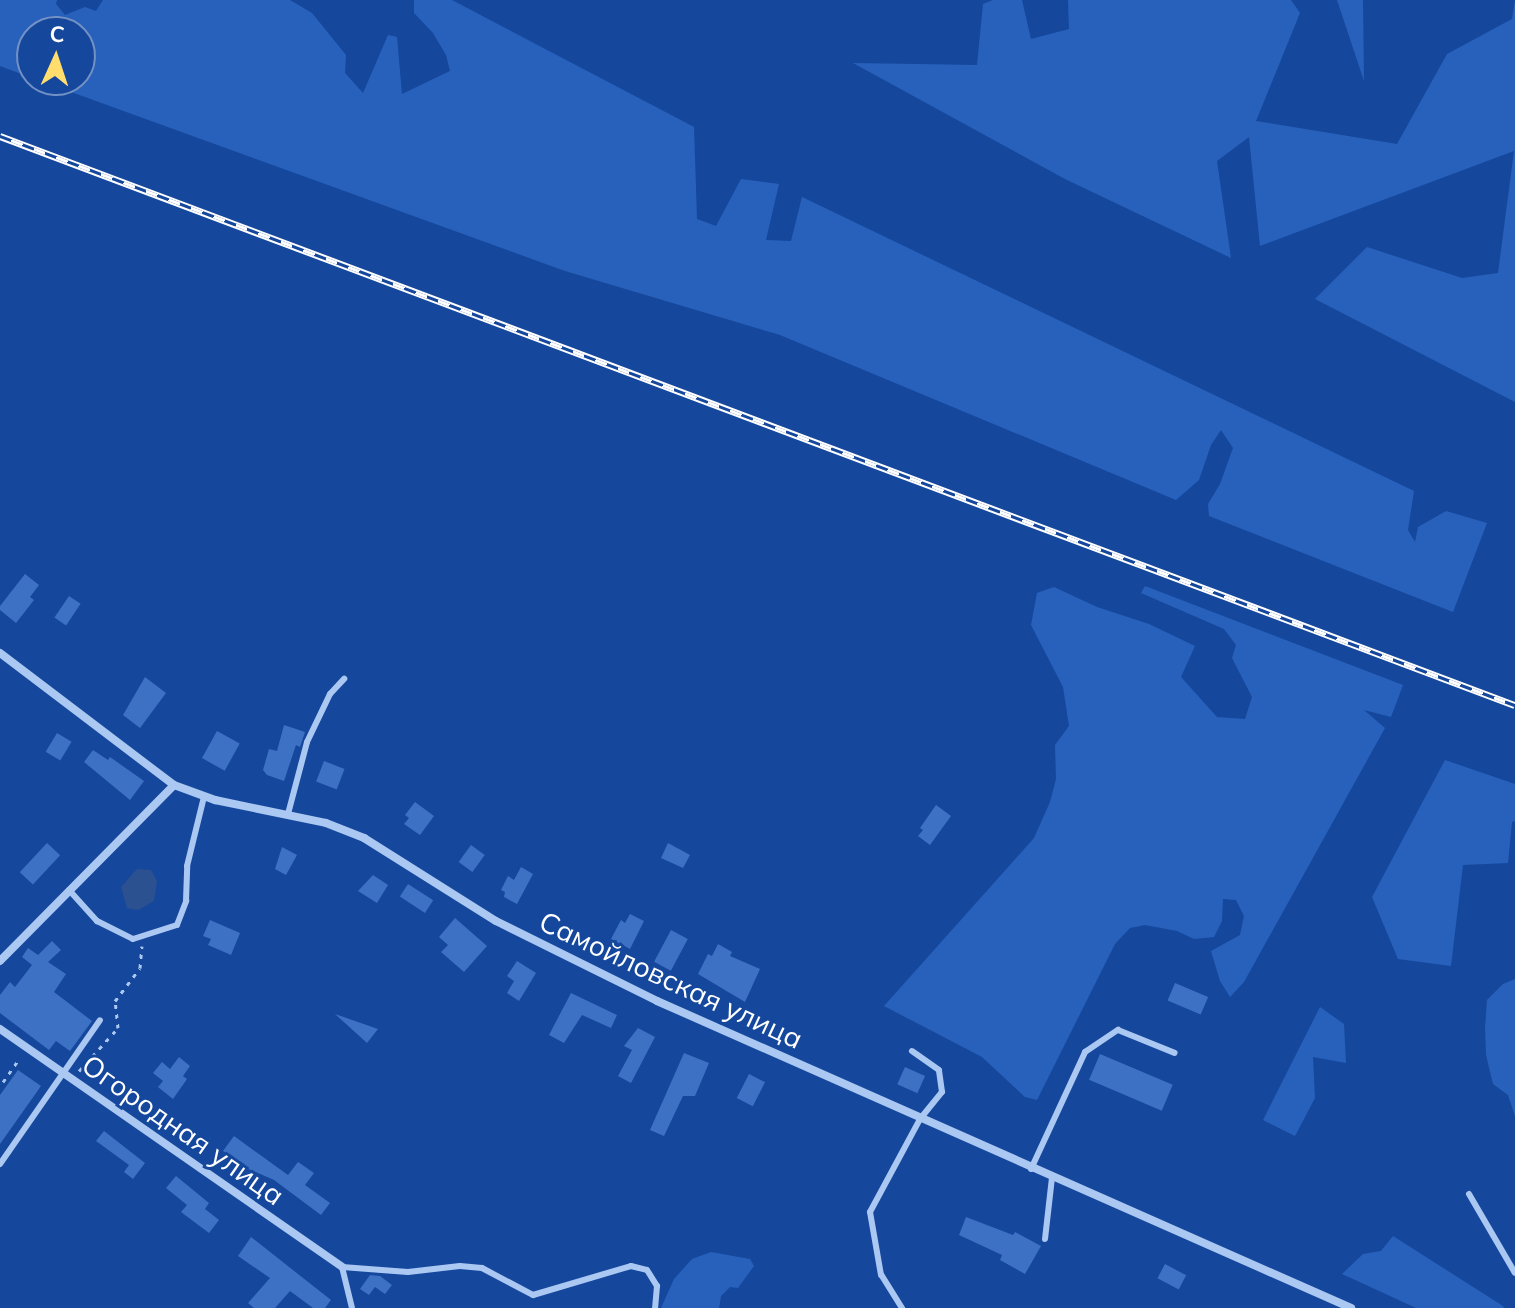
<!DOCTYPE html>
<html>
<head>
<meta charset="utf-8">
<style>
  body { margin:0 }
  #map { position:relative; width:1515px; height:1308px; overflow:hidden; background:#15489d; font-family:Mulish,sans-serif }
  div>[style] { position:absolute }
  .green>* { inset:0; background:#2861bb }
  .water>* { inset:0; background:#2c5191 }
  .building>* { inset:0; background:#3d71c4; transform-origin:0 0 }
  .path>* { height:3px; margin-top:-1.5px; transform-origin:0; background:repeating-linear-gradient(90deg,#abc8f3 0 4px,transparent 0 10px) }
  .lane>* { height:6px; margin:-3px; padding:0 3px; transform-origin:3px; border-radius:3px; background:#abc8f3 }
  .street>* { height:8px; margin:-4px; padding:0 4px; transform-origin:4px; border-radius:4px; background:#abc8f3 }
  .rail>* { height:7px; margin-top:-3.5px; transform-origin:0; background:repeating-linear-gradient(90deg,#15489d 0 12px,#fff 0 24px); box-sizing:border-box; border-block:2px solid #fff }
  span { translate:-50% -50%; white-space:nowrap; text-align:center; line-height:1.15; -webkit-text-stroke:6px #15489d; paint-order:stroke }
  .street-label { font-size:28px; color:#fff }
  .north { position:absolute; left:16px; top:16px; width:80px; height:80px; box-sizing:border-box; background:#15489d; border:2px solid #7391c4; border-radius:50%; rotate:3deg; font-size:22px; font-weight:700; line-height:32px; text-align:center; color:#fff }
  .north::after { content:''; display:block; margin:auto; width:28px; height:36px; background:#ffde6e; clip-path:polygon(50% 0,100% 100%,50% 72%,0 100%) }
</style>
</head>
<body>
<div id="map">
  <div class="green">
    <i style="clip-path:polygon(0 0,57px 0,56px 4px,65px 15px,85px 7px,96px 11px,103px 0,290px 0,312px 13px,346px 55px,345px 73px,363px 93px,388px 35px,397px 37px,402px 94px,450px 71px,446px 55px,433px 33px,414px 13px,414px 0,452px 0,694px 127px,697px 219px,716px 226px,741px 179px,779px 184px,766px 240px,791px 241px,802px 197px,1414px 491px,1408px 530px,1415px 542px,1418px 527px,1446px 511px,1487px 523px,1453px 612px,1209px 516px,1208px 504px,1220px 484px,1233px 448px,1221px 430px,1211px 445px,1199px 480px,1176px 500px,780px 335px,565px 271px,38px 80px,80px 80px,80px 32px,32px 32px,32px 78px,0 66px)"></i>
    <i style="clip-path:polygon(993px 0,1022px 0,1031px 39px,1069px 29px,1068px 0,1291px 0,1300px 13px,1256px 121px,1397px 144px,1447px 54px,1512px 19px,1515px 0,1515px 402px,1315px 299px,1367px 247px,1462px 278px,1498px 273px,1514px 151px,1260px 246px,1249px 137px,1217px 161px,1231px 258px,1065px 179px,853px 63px,977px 65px,983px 4px)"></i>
    <i style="clip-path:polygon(1337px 0,1363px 0,1364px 81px)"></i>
    <i style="clip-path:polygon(1145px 586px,1403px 685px,1391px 717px,1364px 710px,1385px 728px,1244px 982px,1230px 997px,1220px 981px,1211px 951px,1240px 935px,1244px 916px,1236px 900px,1223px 899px,1222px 921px,1214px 937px,1194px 939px,1177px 931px,1145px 925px,1130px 928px,1115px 944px,1037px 1100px,1025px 1097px,982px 1057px,884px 1006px,1034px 838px,1050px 802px,1056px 779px,1055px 745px,1069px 726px,1063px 687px,1031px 625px,1037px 593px,1054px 587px,1097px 607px,1149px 624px,1195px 646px,1181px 677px,1217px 717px,1245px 719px,1252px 697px,1232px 658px,1236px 645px,1224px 629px,1141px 593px)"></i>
    <i style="clip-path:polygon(1445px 760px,1515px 784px,1515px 821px,1512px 822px,1508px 863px,1463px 865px,1451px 966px,1398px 959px,1372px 897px)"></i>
    <i style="clip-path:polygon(1515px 979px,1515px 1116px,1508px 1095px,1493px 1084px,1486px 1055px,1485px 1028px,1487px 1000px,1503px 984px)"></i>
    <i style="clip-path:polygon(1320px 1007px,1344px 1024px,1346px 1063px,1313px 1057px,1315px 1098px,1295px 1136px,1263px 1120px)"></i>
    <i style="clip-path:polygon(1393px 1236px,1503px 1306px,1504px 1308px,1416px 1308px,1342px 1274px,1363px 1254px,1381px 1251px)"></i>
    <i style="clip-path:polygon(711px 1252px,750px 1259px,754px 1266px,738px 1288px,730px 1287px,721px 1296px,719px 1308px,661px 1308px,674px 1279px,692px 1259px)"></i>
  </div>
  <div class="water">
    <i style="clip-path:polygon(137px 869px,151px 870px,157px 881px,154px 901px,138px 910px,127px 908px,121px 887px)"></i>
  </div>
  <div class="building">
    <i style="clip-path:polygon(25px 574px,39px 585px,30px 597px,34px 600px,16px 623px,0 610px,0 606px)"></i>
    <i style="left:69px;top:596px;width:14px;height:26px;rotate:34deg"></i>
    <i style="clip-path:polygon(145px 677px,166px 693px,140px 728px,123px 715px)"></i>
    <i style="clip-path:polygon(284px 725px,305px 732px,300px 747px,296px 745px,284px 781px,267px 775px,263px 770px,269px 749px,277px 751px)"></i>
    <i style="left:217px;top:731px;width:26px;height:31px;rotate:29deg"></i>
    <i style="left:57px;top:733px;width:17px;height:22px;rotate:31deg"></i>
    <i style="clip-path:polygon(93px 750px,108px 760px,110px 757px,144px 781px,130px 800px,84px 762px)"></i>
    <i style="left:324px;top:761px;width:22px;height:22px;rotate:21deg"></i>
    <i style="clip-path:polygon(415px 802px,434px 816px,420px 835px,404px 824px,409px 818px,405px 815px)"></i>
    <i style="clip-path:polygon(936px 805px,951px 816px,930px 845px,918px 836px,923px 830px,920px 828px)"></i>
    <i style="left:47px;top:843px;width:18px;height:40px;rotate:43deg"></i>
    <i style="clip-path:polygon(668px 843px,690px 855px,683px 868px,661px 858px)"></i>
    <i style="left:471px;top:845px;width:17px;height:21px;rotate:36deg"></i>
    <i style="clip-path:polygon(282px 847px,297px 855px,286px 875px,275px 869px)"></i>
    <i style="clip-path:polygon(521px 867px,533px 874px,517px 904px,504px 897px,505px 892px,501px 890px,508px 876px,514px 880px)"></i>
    <i style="clip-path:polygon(373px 875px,388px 885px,377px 903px,358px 891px)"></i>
    <i style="left:408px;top:884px;width:30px;height:15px;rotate:33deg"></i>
    <i style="clip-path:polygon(630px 914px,644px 921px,630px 949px,611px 939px,621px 920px,625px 923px)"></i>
    <i style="clip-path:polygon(455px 918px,487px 946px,464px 972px,441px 952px,448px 945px,439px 937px)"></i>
    <i style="clip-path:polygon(210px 920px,240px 933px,231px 955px,208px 945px,211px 939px,203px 936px)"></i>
    <i style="left:671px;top:930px;width:19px;height:36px;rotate:28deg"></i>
    <i style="clip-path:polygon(52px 941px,61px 950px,48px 962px,66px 974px,54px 992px,92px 1021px,70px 1051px,56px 1041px,49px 1050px,0 1013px,0 995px,10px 982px,15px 987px,32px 965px,22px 957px,28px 948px,38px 955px)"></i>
    <i style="clip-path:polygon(718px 944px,732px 952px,730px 956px,760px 969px,745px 1002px,698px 974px,708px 954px,712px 956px)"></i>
    <i style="clip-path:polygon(517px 961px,536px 973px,519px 1001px,507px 993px,514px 981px,507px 976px)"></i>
    <i style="left:1175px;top:983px;width:36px;height:19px;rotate:23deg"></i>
    <i style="clip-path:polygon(571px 993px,617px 1015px,611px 1028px,582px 1015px,564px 1043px,549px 1035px)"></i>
    <i style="clip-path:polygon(335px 1014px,378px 1029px,367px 1043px)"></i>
    <i style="clip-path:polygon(638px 1028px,655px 1037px,631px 1083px,618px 1076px,632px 1050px,624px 1046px)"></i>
    <i style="clip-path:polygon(684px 1053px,709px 1063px,695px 1096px,683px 1096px,664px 1136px,650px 1130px)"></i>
    <i style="left:1100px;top:1054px;width:79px;height:28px;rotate:23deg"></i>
    <i style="clip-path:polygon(179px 1057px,190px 1066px,183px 1076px,187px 1079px,173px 1099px,158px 1087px,163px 1081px,153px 1073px,162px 1062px,170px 1069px)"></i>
    <i style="left:905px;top:1067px;width:22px;height:19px;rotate:24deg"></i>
    <i style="clip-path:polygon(18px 1070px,41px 1086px,0 1144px,0 1095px)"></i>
    <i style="left:749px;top:1074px;width:18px;height:27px;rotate:27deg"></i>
    <i style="clip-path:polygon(104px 1131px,145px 1163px,133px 1179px,124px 1172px,129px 1165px,96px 1141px)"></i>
    <i style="clip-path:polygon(234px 1136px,288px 1175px,298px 1162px,314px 1173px,305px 1185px,330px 1203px,321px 1215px,274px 1180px,226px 1159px,229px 1155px,223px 1151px)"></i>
    <i style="clip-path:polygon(176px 1176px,209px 1203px,205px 1209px,219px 1220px,209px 1233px,181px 1212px,187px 1205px,166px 1188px)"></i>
    <i style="clip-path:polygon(966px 1217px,1013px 1235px,1015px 1232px,1041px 1246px,1025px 1274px,1000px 1260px,1002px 1255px,959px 1235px)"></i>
    <i style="clip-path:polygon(251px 1237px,331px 1300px,325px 1308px,313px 1308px,290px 1291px,275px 1308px,254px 1308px,248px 1303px,270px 1278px,238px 1256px)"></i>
    <i style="left:1165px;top:1264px;width:24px;height:16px;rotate:28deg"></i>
    <i style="clip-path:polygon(370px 1275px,380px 1276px,392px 1285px,385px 1294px,375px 1287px,369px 1295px,360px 1289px)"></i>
  </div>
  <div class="path">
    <i style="left:79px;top:1071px;width:58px;rotate:-47.8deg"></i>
    <i style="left:118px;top:1028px;width:27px;rotate:-96deg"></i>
    <i style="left:115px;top:1001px;width:41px;rotate:-52.9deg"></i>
    <i style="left:140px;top:968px;width:22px;rotate:-85deg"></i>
    <i style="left:3px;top:1082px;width:29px;rotate:-55deg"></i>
  </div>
  <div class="lane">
    <i style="left:288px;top:814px;width:74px;rotate:-75.2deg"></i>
    <i style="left:307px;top:742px;width:53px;rotate:-64.4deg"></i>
    <i style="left:330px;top:694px;width:21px;rotate:-47deg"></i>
    <i style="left:69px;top:890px;width:42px;rotate:47.9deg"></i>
    <i style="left:97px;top:921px;width:40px;rotate:26.6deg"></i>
    <i style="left:133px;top:939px;width:46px;rotate:-17.7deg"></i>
    <i style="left:177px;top:925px;width:26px;rotate:-69deg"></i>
    <i style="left:186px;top:901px;width:35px;rotate:-88deg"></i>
    <i style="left:187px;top:866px;width:71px;rotate:-76.2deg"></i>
    <i style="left:0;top:1164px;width:175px;rotate:-55.2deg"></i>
    <i style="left:1031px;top:1169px;width:129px;rotate:-65.2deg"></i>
    <i style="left:1085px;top:1052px;width:40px;rotate:-34deg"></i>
    <i style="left:1118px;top:1030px;width:61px;rotate:22deg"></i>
    <i style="left:1469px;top:1194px;width:91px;rotate:59.8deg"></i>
    <i style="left:1045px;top:1239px;width:61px;rotate:-83.5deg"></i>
    <i style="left:352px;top:1308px;width:42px;rotate:-103.7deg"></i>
    <i style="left:342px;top:1267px;width:66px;rotate:4.3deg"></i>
    <i style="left:408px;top:1272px;width:52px;rotate:-6.6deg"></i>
    <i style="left:460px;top:1266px;width:22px;rotate:5deg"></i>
    <i style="left:482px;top:1268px;width:58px;rotate:27.9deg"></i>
    <i style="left:533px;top:1295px;width:102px;rotate:-16.5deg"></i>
    <i style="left:631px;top:1266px;width:16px;rotate:14deg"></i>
    <i style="left:647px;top:1270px;width:19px;rotate:58deg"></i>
    <i style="left:657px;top:1286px;width:22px;rotate:95deg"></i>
    <i style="left:902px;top:1308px;width:39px;rotate:-122deg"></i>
    <i style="left:881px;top:1275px;width:64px;rotate:-99.9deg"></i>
    <i style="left:870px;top:1212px;width:106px;rotate:-61.7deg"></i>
    <i style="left:920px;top:1119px;width:35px;rotate:-51deg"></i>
    <i style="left:942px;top:1092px;width:22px;rotate:-98deg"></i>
    <i style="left:939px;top:1070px;width:33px;rotate:-145deg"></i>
  </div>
  <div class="street">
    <i style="left:0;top:653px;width:218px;rotate:37.2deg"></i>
    <i style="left:174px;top:785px;width:44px;rotate:20.1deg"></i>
    <i style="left:215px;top:800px;width:113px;rotate:11.7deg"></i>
    <i style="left:326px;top:823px;width:41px;rotate:21.5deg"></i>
    <i style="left:364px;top:838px;width:156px;rotate:32.2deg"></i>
    <i style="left:496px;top:921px;width:180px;rotate:26.4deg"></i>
    <i style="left:657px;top:1001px;width:759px;rotate:23.86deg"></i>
    <i style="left:0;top:961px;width:247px;rotate:-45.3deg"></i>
    <i style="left:0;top:1029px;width:417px;rotate:34.8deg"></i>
  </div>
  <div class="rail">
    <i style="left:0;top:136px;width:1618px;rotate:20.59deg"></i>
  </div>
  <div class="street-label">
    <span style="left:671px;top:980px;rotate:25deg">Самойловская улица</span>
    <span style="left:183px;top:1130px;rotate:35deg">Огородная улица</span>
  </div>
  <div class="north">С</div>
</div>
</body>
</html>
